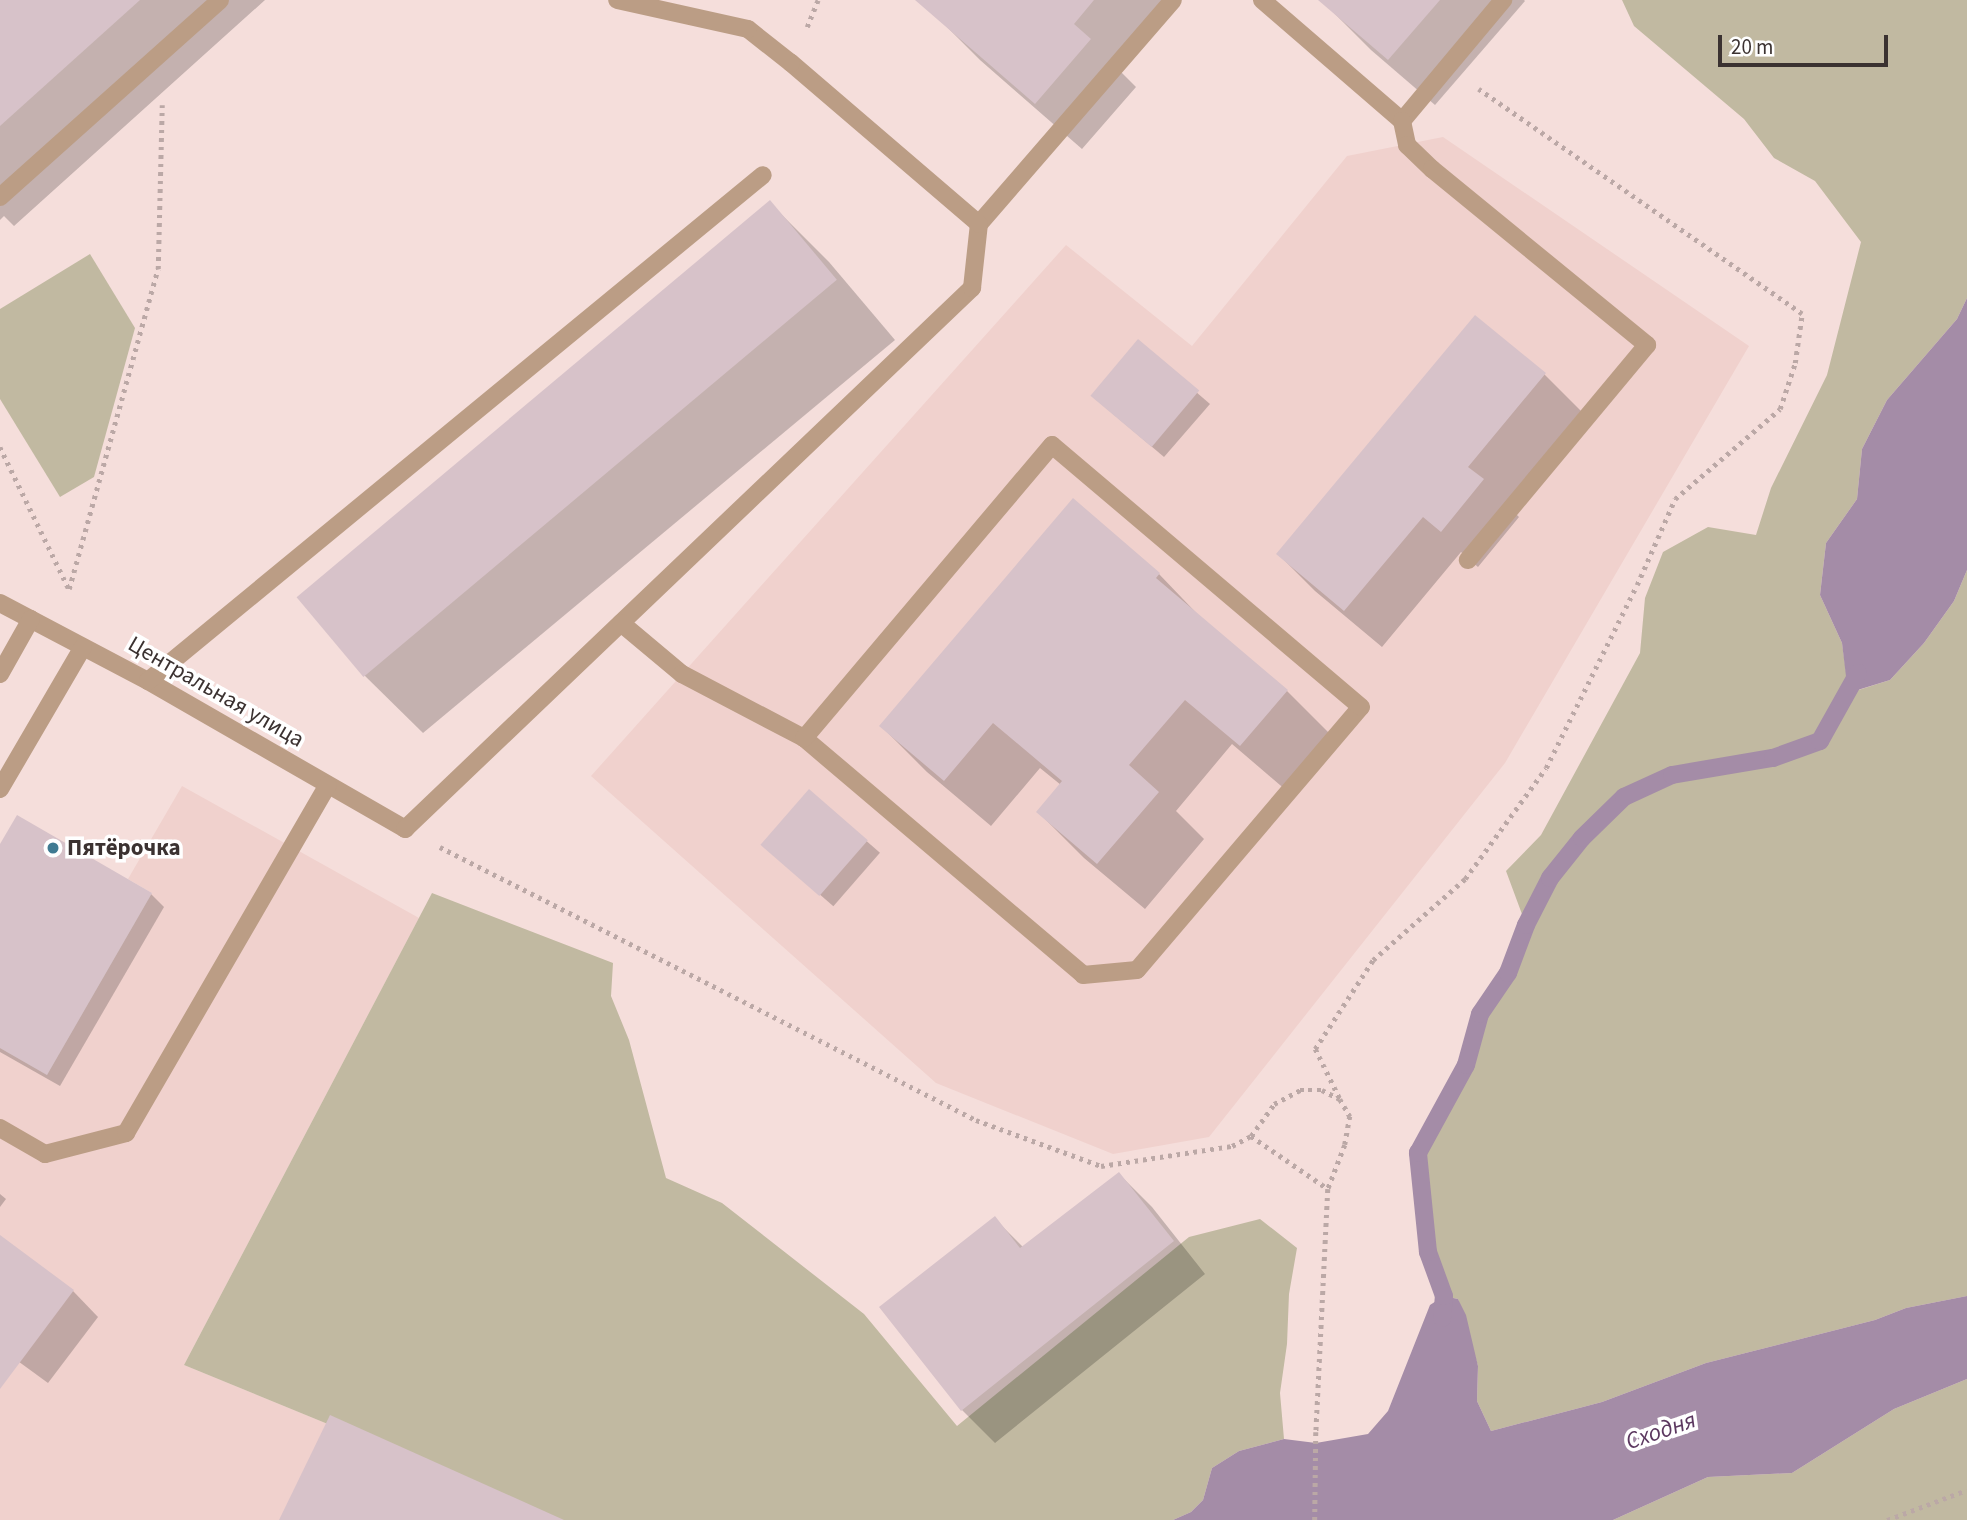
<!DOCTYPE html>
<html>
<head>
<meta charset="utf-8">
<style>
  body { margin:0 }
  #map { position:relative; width:1967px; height:1520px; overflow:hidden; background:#f5dedb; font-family:"Source Sans 3",sans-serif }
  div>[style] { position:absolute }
  .built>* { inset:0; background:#f0d1cd }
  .green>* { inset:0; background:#c1b9a1 }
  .water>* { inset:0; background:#a48ca7 }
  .shadow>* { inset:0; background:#0003; transform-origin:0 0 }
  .stream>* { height:18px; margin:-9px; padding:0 9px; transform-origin:9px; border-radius:9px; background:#a48ca7 }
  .building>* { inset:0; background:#d7c2c9; transform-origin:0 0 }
  .path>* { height:4.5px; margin-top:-2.25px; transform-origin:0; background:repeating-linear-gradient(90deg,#bba8a6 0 3.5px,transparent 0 8.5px) }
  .minor>* { height:18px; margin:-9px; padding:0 9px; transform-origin:9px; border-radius:9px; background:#bb9d85 }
  .dots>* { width:19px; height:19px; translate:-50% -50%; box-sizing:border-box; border:4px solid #fff; border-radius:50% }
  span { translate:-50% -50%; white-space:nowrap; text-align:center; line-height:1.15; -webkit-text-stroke:7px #fff; paint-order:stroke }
  .street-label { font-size:23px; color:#3b3231 }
  .poi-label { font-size:23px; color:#3b3231; font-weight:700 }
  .left { translate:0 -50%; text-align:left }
  .water-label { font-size:24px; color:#5c3860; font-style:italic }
  .scale { position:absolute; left:1718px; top:35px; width:170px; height:32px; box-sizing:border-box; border:4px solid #3b3231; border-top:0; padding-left:9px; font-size:21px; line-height:24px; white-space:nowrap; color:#3b3231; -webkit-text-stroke:5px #fff; paint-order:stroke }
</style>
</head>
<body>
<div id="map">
  <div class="built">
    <i style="clip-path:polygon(1443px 137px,1749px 346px,1505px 763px,1209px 1137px,1113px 1154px,936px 1083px,591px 776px,1066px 245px,1192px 346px,1347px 156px)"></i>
    <i style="clip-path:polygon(182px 786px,419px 918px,184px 1365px,562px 1520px,0 1520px,0 1048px,47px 1075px,152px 893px,128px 879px)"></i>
  </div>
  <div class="green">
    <i style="clip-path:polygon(1622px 0,1967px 0,1967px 298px,1957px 319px,1887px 400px,1862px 449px,1857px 499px,1826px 543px,1820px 595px,1842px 643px,1849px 693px,1890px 680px,1924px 643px,1954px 601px,1967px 570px,1967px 1296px,1906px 1308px,1875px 1320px,1706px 1363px,1602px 1402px,1491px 1431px,1477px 1401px,1478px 1366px,1458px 1299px,1444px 1296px,1428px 1252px,1418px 1153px,1466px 1065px,1480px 1014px,1508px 973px,1526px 925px,1506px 871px,1541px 835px,1640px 653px,1645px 598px,1663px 552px,1708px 527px,1756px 535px,1771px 488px,1827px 375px,1861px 242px,1815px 181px,1774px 158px,1744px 119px,1634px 26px)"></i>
    <i style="clip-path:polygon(90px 254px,135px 328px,94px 477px,60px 497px,0 399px,0 309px)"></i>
    <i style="clip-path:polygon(432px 893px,613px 963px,611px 996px,629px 1040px,666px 1178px,722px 1203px,864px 1314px,957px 1426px,1189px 1237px,1260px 1219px,1297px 1248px,1289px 1294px,1287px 1344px,1280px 1393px,1284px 1439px,1239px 1451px,1212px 1468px,1203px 1500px,1191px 1512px,1173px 1520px,562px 1520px,184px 1365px)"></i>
    <i style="clip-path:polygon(1967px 1379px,1967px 1520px,1613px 1520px,1708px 1477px,1792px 1473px,1894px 1409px)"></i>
  </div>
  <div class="water">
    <i style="clip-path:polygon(1967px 298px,1967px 570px,1954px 601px,1924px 643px,1890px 680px,1848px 693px,1842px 643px,1820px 595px,1826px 543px,1857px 499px,1862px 449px,1887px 400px,1957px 319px)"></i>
    <i style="clip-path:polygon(1444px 1296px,1458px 1299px,1466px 1315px,1478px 1366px,1477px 1401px,1491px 1431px,1602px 1402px,1706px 1363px,1875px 1320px,1906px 1308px,1967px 1296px,1967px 1379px,1894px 1409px,1792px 1473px,1708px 1477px,1613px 1520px,1173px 1520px,1191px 1512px,1203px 1500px,1212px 1468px,1239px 1451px,1284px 1439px,1316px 1443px,1368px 1434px,1388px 1411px,1430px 1305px)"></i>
  </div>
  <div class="shadow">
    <i style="clip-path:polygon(0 0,265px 0,14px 226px,4px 216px,0 220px)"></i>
    <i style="clip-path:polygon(946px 0,1180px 0,1119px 70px,1136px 87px,1082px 149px,980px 60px,934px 14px)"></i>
    <i style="clip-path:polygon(1329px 0,1524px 0,1525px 1px,1435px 105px,1371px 50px,1325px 4px)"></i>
    <i style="clip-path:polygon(769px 202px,829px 262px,895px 340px,423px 733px,363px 674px)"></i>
    <i style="clip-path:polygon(1138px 342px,1210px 404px,1164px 457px,1105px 407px)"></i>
    <i style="clip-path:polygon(1544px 374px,1581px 411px,1505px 503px,1519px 517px,1478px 567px,1461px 552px,1382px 647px,1315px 591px,1278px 554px)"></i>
    <i style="clip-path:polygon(1159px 574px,1204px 621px,1287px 691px,1333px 737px,1287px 791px,1232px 744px,1176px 811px,1204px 839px,1145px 909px,1084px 858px,1038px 812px,1061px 785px,1040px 768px,991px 826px,927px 772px,881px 726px)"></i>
    <i style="left:809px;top:791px;width:94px;height:71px;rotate:41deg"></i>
    <i style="clip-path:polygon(18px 817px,151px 894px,164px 907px,60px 1086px,0 1052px,0 847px)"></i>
    <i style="clip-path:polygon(1119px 1174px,1152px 1207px,1205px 1274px,995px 1443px,962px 1410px,881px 1308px,995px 1219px,1023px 1247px)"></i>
    <i style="clip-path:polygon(0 1194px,6px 1199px,0 1207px)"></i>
    <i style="clip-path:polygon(0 1237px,73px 1291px,98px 1317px,48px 1383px,0 1348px)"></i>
  </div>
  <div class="stream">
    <i style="left:1442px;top:1318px;width:22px;rotate:-85deg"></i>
    <i style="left:1444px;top:1296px;width:47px;rotate:-110deg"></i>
    <i style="left:1428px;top:1252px;width:100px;rotate:-95.8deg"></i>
    <i style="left:1418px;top:1153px;width:100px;rotate:-61.4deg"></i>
    <i style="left:1466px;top:1065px;width:53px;rotate:-74.6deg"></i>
    <i style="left:1480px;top:1014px;width:50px;rotate:-55.7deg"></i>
    <i style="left:1508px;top:973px;width:51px;rotate:-69.4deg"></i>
    <i style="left:1526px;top:925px;width:53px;rotate:-62.9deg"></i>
    <i style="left:1550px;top:878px;width:51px;rotate:-51.3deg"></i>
    <i style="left:1582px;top:838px;width:59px;rotate:-44.3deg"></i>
    <i style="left:1624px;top:797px;width:53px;rotate:-24.6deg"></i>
    <i style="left:1672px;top:775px;width:102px;rotate:-9.6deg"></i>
    <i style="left:1773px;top:758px;width:50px;rotate:-19.9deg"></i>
    <i style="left:1820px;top:741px;width:78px;rotate:-60.8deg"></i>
  </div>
  <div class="building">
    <i style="clip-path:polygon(0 0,140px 0,0 126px)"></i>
    <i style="clip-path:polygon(915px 0,1094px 0,1074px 24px,1091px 39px,1035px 104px)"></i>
    <i style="clip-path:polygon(1318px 0,1440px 0,1388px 60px)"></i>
    <i style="left:770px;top:200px;width:104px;height:618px;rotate:50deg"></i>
    <i style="clip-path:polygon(1475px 315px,1546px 373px,1468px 467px,1484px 479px,1441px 532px,1423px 517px,1344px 611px,1276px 554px)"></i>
    <i style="left:1138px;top:339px;width:80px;height:74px;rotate:40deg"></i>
    <i style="clip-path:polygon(1073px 498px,1160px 573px,1156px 578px,1288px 690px,1240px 746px,1185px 700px,1129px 765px,1159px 792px,1097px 864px,1036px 812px,1062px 781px,993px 723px,944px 781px,879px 726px)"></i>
    <i style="left:809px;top:789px;width:78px;height:74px;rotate:41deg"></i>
    <i style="clip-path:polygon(17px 815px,152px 893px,47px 1075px,0 1048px,0 844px)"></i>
    <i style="clip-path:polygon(1119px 1172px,1174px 1241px,961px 1411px,879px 1307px,995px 1216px,1020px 1248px)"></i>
    <i style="clip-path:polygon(0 1235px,74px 1290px,0 1389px)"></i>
    <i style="clip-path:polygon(330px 1415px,564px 1520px,279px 1520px)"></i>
  </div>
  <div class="path">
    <i style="left:807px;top:27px;width:29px;rotate:-68deg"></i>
    <i style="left:0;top:447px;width:158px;rotate:64.1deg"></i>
    <i style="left:69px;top:589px;width:332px;rotate:-74.5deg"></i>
    <i style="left:158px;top:269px;width:164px;rotate:-88.6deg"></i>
    <i style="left:440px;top:847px;width:602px;rotate:26.99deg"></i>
    <i style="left:976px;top:1120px;width:133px;rotate:20.2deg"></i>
    <i style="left:1101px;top:1166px;width:133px;rotate:-8.7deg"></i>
    <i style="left:1232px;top:1146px;width:21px;rotate:-28deg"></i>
    <i style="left:1251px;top:1136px;width:39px;rotate:-54deg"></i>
    <i style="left:1274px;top:1104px;width:30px;rotate:-28deg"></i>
    <i style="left:1300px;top:1090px;width:22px"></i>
    <i style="left:1322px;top:1090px;width:20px;rotate:27deg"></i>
    <i style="left:1340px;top:1099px;width:20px;rotate:60deg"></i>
    <i style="left:1350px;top:1116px;width:29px;rotate:100deg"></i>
    <i style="left:1345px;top:1145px;width:47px;rotate:111.1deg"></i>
    <i style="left:1328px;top:1189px;width:243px;rotate:92.8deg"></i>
    <i style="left:1316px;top:1432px;width:88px;rotate:90.7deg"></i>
    <i style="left:1339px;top:1098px;width:55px;rotate:-116.1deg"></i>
    <i style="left:1315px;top:1049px;width:106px;rotate:-56.9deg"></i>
    <i style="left:1373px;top:960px;width:123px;rotate:-41.4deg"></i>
    <i style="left:1465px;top:879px;width:137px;rotate:-53.9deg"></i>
    <i style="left:1546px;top:768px;width:204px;rotate:-63.6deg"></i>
    <i style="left:1637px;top:585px;width:94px;rotate:-66.2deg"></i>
    <i style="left:1675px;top:499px;width:138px;rotate:-40.6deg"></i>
    <i style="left:1780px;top:409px;width:48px;rotate:-71.9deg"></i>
    <i style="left:1795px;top:363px;width:49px;rotate:-81.9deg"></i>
    <i style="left:1802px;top:314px;width:394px;rotate:-145.2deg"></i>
    <i style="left:1251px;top:1136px;width:93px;rotate:34.5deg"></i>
    <i style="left:1887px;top:1520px;width:85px;rotate:-20.6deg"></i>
  </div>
  <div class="minor">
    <i style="left:1262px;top:0;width:185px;rotate:40.8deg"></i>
    <i style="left:1402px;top:121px;width:158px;rotate:-50.1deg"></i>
    <i style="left:1402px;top:121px;width:25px;rotate:78deg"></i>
    <i style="left:1407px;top:145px;width:35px;rotate:44deg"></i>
    <i style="left:1432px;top:169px;width:278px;rotate:39.3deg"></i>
    <i style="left:1647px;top:345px;width:280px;rotate:129.8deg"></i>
    <i style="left:0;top:197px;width:295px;rotate:-41.8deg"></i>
    <i style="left:979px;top:224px;width:296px;rotate:-49.1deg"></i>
    <i style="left:0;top:603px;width:167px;rotate:27.8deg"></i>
    <i style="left:148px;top:681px;width:297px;rotate:29.9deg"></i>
    <i style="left:405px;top:829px;width:784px;rotate:-43.66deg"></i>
    <i style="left:972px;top:288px;width:64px;rotate:-83.8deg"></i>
    <i style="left:979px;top:224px;width:248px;rotate:-139.4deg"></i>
    <i style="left:791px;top:63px;width:55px;rotate:-141.7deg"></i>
    <i style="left:748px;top:29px;width:134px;rotate:-167.5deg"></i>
    <i style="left:621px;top:623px;width:80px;rotate:39.9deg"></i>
    <i style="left:682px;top:674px;width:138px;rotate:27.7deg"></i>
    <i style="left:804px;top:738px;width:366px;rotate:40.3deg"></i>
    <i style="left:1083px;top:975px;width:54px;rotate:-5.3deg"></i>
    <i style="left:1137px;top:970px;width:345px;rotate:-49.6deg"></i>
    <i style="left:1361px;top:707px;width:405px;rotate:-139.7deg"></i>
    <i style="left:1052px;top:445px;width:384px;rotate:130.2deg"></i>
    <i style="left:0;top:674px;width:63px;rotate:-60.6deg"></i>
    <i style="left:148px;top:681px;width:796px;rotate:-39.45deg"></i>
    <i style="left:0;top:789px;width:164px;rotate:-59.7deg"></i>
    <i style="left:0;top:1128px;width:52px;rotate:30deg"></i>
    <i style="left:45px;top:1154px;width:84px;rotate:-14.5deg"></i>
    <i style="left:126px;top:1133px;width:402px;rotate:-59.9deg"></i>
  </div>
  <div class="dots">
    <i style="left:53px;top:848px;background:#3f7a92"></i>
  </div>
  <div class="street-label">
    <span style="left:216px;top:692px;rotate:30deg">Центральная улица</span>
  </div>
  <div class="poi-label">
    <span class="left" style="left:67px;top:848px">Пятёрочка</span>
  </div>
  <div class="water-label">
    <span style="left:1661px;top:1431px;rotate:-19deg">Сходня</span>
  </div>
  <div class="scale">20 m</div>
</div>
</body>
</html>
